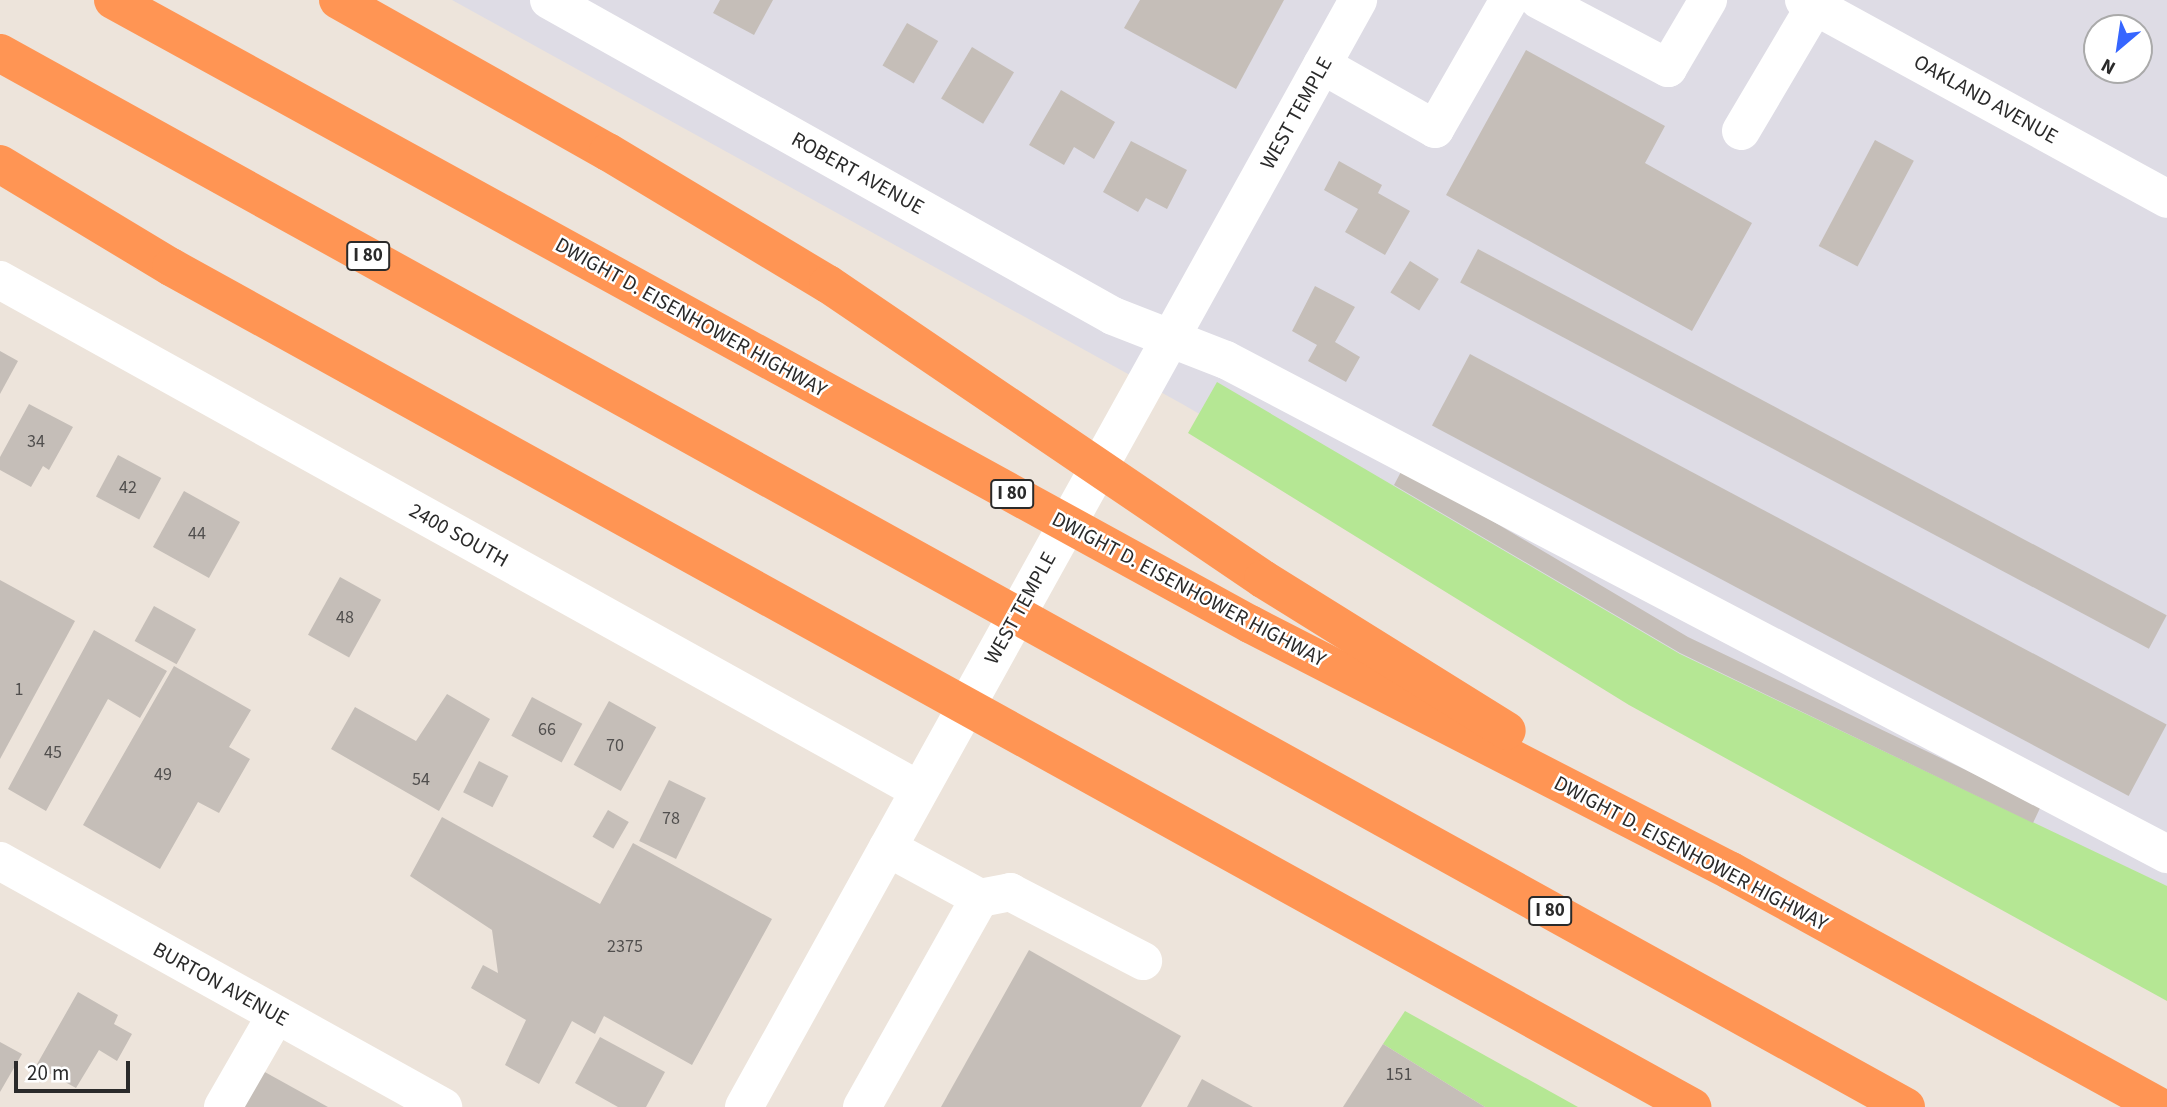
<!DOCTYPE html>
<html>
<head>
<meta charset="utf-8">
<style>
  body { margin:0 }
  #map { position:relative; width:2167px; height:1107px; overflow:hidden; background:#ede4db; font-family:"Source Sans 3",sans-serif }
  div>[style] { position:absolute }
  .industrial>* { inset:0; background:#dedce5 }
  .green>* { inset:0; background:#b5e794 }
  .building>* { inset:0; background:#c5beb8; transform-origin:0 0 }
  .minor>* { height:38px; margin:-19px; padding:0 19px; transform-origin:19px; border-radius:19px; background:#fff }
  .highway>* { height:38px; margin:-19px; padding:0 19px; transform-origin:19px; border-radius:19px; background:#ff9554 }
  span { translate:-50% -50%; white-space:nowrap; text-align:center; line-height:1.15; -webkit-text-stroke:5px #fff; paint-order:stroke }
  .number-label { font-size:18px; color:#514f4e }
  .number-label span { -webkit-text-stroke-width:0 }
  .shield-label span { padding:2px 5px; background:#fff; border:2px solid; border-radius:5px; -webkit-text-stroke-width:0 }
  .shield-label { font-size:19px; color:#2a2a2a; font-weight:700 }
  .street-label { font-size:21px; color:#2a2a2a }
  .north { position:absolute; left:2083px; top:14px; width:70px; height:70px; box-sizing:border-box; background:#fff; border:2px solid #aaa; border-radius:50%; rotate:209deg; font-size:19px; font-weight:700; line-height:28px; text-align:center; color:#2a2a2a }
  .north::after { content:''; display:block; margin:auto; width:24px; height:32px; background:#3666ff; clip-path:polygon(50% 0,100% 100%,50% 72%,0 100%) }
  .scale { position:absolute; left:14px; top:1061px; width:116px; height:32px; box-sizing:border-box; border:4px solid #2a2a2a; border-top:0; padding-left:9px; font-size:21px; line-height:24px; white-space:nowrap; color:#2a2a2a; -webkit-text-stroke:5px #fff; paint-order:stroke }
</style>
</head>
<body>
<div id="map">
  <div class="industrial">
    <i style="clip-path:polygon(evenodd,452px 0,2167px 0,2167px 897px,1662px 684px,1184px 405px,452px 0,2097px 28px,2139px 28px,2139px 70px,2097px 70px,2097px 28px)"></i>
  </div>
  <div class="green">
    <i style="clip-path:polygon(1217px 382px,1680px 654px,2167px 886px,2167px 1001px,1629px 705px,1188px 433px)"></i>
    <i style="clip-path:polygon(1405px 1011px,1578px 1107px,1485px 1107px,1383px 1044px)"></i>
  </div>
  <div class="building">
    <i style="clip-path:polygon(720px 0,773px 0,754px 35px,713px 13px)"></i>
    <i style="clip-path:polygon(1140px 0,1284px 0,1236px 89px,1124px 28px)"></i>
    <i style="left:907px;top:23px;width:36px;height:49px;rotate:30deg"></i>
    <i style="left:972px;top:47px;width:49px;height:60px;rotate:31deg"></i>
    <i style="clip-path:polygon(1526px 50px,1665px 126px,1645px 163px,1752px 223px,1692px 331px,1446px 195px)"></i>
    <i style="clip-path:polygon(1061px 90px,1115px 122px,1094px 159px,1074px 147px,1064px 165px,1029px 145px)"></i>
    <i style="left:1875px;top:140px;width:44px;height:120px;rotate:28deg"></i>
    <i style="clip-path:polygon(1131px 141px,1187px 170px,1167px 209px,1146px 198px,1138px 212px,1103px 192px)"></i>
    <i style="clip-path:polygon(1339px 161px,1382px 185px,1378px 193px,1410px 211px,1385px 255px,1345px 232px,1358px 209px,1324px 190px)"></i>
    <i style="left:1478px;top:249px;width:780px;height:38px;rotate:28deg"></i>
    <i style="left:1410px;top:261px;width:34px;height:37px;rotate:32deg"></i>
    <i style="clip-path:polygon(1315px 286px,1355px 307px,1335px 342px,1360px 357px,1346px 382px,1308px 361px,1317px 345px,1292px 331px)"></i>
    <i style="clip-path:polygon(0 351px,18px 361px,0 394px)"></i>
    <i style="left:1470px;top:354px;width:789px;height:81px;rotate:28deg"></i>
    <i style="clip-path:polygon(29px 404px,73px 427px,49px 470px,43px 466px,31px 487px,0 470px,0 457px)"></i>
    <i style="left:118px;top:455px;width:49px;height:47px;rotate:28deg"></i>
    <i style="clip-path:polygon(1403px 468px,1688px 637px,2041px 806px,2033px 823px,1680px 653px,1394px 485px)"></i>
    <i style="left:184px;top:491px;width:64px;height:64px;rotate:29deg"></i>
    <i style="left:340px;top:577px;width:47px;height:66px;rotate:29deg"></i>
    <i style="clip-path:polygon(0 580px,75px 621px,0 759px)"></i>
    <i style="left:154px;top:606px;width:48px;height:40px;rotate:29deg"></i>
    <i style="clip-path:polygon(94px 630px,167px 671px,140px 718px,108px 699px,46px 811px,8px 789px)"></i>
    <i style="clip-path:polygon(174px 666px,251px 710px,229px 747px,250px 759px,219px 813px,198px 802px,160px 869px,83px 825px)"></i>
    <i style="clip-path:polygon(447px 694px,490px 719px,439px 811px,331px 749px,355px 707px,416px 741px)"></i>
    <i style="left:532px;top:697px;width:57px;height:44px;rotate:28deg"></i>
    <i style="left:609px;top:701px;width:54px;height:73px;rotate:29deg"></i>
    <i style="left:479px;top:761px;width:33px;height:35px;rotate:27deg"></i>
    <i style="left:669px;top:780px;width:41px;height:68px;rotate:26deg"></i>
    <i style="left:608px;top:810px;width:24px;height:31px;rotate:30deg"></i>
    <i style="clip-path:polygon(442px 817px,600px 904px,633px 843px,772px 919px,692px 1065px,604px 1016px,595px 1034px,572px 1021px,539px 1084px,505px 1065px,526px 1020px,471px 988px,483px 965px,498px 973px,492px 930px,410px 876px)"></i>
    <i style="clip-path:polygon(1029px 950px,1181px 1036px,1141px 1107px,941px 1107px)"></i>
    <i style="clip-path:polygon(78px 992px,118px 1015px,114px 1024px,132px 1034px,117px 1061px,99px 1050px,76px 1088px,36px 1066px)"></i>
    <i style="clip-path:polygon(600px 1037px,665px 1072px,646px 1107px,618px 1107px,575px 1083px)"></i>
    <i style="clip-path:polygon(0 1042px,22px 1054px,0 1092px)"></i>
    <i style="clip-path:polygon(1383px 1044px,1485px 1107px,1343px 1107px)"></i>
    <i style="clip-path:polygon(263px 1071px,328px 1107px,243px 1107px)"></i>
    <i style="clip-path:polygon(1202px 1079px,1253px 1107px,1187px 1107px)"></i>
  </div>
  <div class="minor">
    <i style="left:549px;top:0;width:646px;rotate:29.26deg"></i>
    <i style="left:1113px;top:316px;width:121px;rotate:21.3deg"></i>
    <i style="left:1226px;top:360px;width:1063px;rotate:27.7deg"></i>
    <i style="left:1539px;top:0;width:146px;rotate:27.8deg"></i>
    <i style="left:1668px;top:68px;width:79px;rotate:-59.5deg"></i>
    <i style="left:1804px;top:0;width:414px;rotate:28.7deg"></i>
    <i style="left:1322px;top:65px;width:130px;rotate:29.5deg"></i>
    <i style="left:1435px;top:129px;width:149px;rotate:-60.2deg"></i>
    <i style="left:1741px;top:131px;width:145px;rotate:-59.4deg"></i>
    <i style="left:0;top:280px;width:1051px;rotate:29.03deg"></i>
    <i style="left:0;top:861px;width:507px;rotate:29.04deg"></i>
    <i style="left:980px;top:898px;width:31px;rotate:-11deg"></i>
    <i style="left:1010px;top:892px;width:150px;rotate:27.4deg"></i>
    <i style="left:223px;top:1107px;width:106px;rotate:-60.1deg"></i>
    <i style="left:744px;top:1107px;width:1266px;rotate:-60.98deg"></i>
    <i style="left:862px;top:1107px;width:240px;rotate:-60.6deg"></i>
    <i style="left:980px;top:898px;width:105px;rotate:-151.5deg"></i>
  </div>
  <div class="highway">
    <i style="left:113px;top:0;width:1297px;rotate:28.76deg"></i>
    <i style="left:1250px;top:624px;width:541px;rotate:27.18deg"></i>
    <i style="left:1731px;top:871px;width:490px;rotate:28.8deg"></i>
    <i style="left:338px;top:0;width:310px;rotate:29.4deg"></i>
    <i style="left:608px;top:152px;width:257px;rotate:31deg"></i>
    <i style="left:828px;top:284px;width:526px;rotate:34.14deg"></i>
    <i style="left:1263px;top:579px;width:287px;rotate:31.9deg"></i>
    <i style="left:0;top:53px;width:2178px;rotate:28.94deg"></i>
    <i style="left:0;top:164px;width:200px;rotate:31.1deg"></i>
    <i style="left:171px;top:267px;width:1738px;rotate:28.91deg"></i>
  </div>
  <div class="number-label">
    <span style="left:36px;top:442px">34</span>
    <span style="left:128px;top:488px">42</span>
    <span style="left:197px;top:534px">44</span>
    <span style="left:345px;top:618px">48</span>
    <span style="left:19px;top:690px">1</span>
    <span style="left:547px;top:730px">66</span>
    <span style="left:615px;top:746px">70</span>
    <span style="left:53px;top:753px">45</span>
    <span style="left:163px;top:775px">49</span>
    <span style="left:421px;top:780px">54</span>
    <span style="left:671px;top:819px">78</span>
    <span style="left:625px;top:947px">2375</span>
    <span style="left:1399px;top:1075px">151</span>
  </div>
  <div class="shield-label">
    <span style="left:368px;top:256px">I 80</span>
    <span style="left:1012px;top:494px">I 80</span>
    <span style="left:1550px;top:911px">I 80</span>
  </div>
  <div class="street-label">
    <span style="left:1986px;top:99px;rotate:29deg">OAKLAND AVENUE</span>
    <span style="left:1296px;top:113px;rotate:-61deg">WEST TEMPLE</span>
    <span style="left:858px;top:173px;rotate:29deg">ROBERT AVENUE</span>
    <span style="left:691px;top:317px;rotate:29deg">DWIGHT D. EISENHOWER HIGHWAY</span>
    <span style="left:459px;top:535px;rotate:29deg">2400 SOUTH</span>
    <span style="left:1189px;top:589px;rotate:28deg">DWIGHT D. EISENHOWER HIGHWAY</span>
    <span style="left:1020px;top:608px;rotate:-61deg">WEST TEMPLE</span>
    <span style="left:1691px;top:853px;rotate:28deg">DWIGHT D. EISENHOWER HIGHWAY</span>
    <span style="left:221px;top:984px;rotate:29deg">BURTON AVENUE</span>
  </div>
  <div class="north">N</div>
  <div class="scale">20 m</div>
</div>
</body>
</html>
